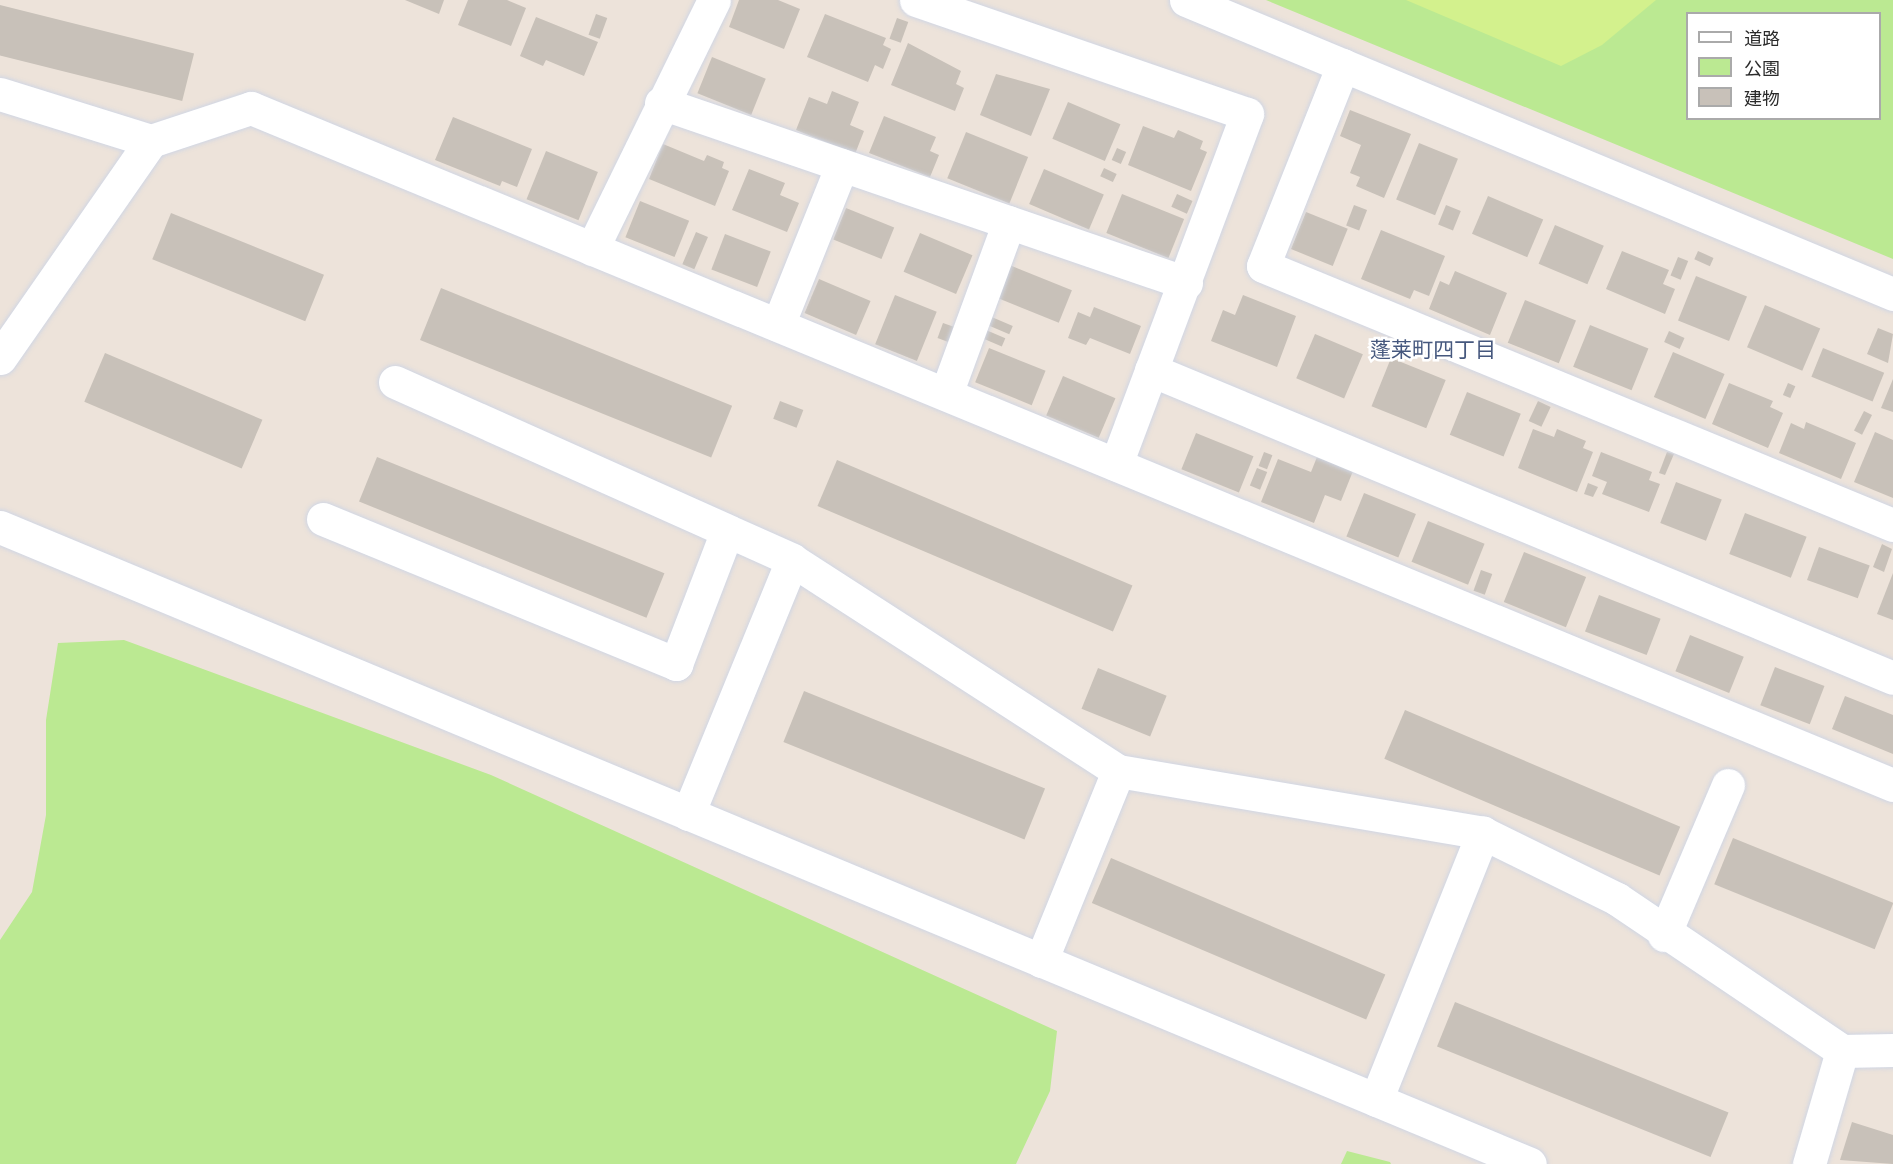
<!DOCTYPE html>
<html>
<head>
<meta charset="utf-8">
<style>
  body { margin:0 }
  #map { position:relative; width:1893px; height:1164px; overflow:hidden; background:#ede3da; font-family:"Space Grotesk","Noto Sans JP",sans-serif }
  div>[style] { position:absolute }
  .green>* { inset:0; background:#bbe992 }
  .pitch>* { inset:0; background:#d3f18d }
  .building>* { inset:0; background:#c8c1b9; transform-origin:0 0 }
  .roads { filter:drop-shadow(0 0 2px #d0d6e4) drop-shadow(0 0 2px #d0d6e4) }
  .minor>* { height:33px; margin:-16.5px; padding:0 16.5px; transform-origin:16.5px; border-radius:16.5px; background:#fff }
  span { translate:-50% -50%; white-space:nowrap; text-align:center; line-height:1.15; -webkit-text-stroke:5px #fff; paint-order:stroke }
  .neighbourhood-label { font-size:21px; color:#46587e }
  .legend { position:absolute; left:1686px; top:12px; width:195px; height:108px; box-sizing:border-box; background:#fff; border:2px solid #aaa; margin:0; padding:8px 10px; list-style:none; font-size:18px; color:#2a2a2a }
  .legend li { display:flex; align-items:center; gap:12px; height:30px }
  .legend b { width:30px; border:2px solid #aaa }
</style>
</head>
<body>
<div id="map">
  <div class="green">
    <i style="clip-path:polygon(evenodd,1266px 0,1893px 0,1893px 259px,1266px 0,1688px 14px,1880px 14px,1880px 118px,1688px 118px,1688px 14px)"></i>
    <i style="clip-path:polygon(124px 640px,491px 775px,1057px 1031px,1050px 1091px,1016px 1164px,0 1164px,0 940px,32px 892px,46px 815px,46px 720px,58px 643px)"></i>
    <i style="clip-path:polygon(1347px 1151px,1390px 1162px,1391px 1164px,1341px 1164px)"></i>
  </div>
  <div class="pitch">
    <i style="clip-path:polygon(1406px 0,1656px 0,1602px 45px,1561px 66px)"></i>
  </div>
  <div class="building">
    <i style="clip-path:polygon(405px 0,444px 0,439px 14px)"></i>
    <i style="clip-path:polygon(468px 0,507px 0,526px 8px,511px 46px,458px 25px)"></i>
    <i style="clip-path:polygon(739px 0,778px 0,800px 9px,784px 49px,729px 27px)"></i>
    <i style="left:0;top:5px;width:200px;height:49px;rotate:14deg"></i>
    <i style="left:596px;top:14px;width:12px;height:22px;rotate:20deg"></i>
    <i style="clip-path:polygon(825px 14px,886px 38px,883px 45px,891px 49px,883px 69px,875px 65px,868px 82px,807px 57px)"></i>
    <i style="clip-path:polygon(536px 17px,598px 42px,584px 76px,546px 60px,543px 66px,520px 56px)"></i>
    <i style="left:897px;top:18px;width:12px;height:22px;rotate:20deg"></i>
    <i style="clip-path:polygon(908px 43px,961px 71px,956px 84px,964px 88px,955px 111px,891px 85px)"></i>
    <i style="left:712px;top:57px;width:58px;height:39px;rotate:22deg"></i>
    <i style="clip-path:polygon(996px 74px,1050px 89px,1031px 136px,980px 115px)"></i>
    <i style="clip-path:polygon(832px 91px,859px 102px,850px 125px,864px 131px,855px 154px,796px 130px,809px 97px,827px 104px)"></i>
    <i style="left:1068px;top:102px;width:57px;height:40px;rotate:23deg"></i>
    <i style="clip-path:polygon(1350px 110px,1411px 134px,1384px 198px,1356px 186px,1360px 177px,1350px 173px,1361px 145px,1340px 136px)"></i>
    <i style="clip-path:polygon(884px 116px,936px 137px,930px 151px,939px 155px,930px 177px,869px 153px)"></i>
    <i style="clip-path:polygon(453px 117px,532px 149px,517px 187px,502px 181px,500px 186px,435px 160px)"></i>
    <i style="clip-path:polygon(1143px 126px,1174px 138px,1178px 130px,1203px 141px,1200px 149px,1207px 152px,1191px 191px,1128px 165px)"></i>
    <i style="left:966px;top:132px;width:67px;height:50px;rotate:22deg"></i>
    <i style="left:1419px;top:143px;width:42px;height:61px;rotate:22deg"></i>
    <i style="clip-path:polygon(663px 144px,704px 161px,707px 155px,724px 162px,722px 168px,729px 171px,715px 206px,649px 179px)"></i>
    <i style="left:1117px;top:148px;width:10px;height:13px;rotate:24deg"></i>
    <i style="left:546px;top:151px;width:56px;height:52px;rotate:22deg"></i>
    <i style="left:1104px;top:168px;width:14px;height:9px;rotate:25deg"></i>
    <i style="clip-path:polygon(749px 169px,785px 183px,780px 195px,799px 203px,787px 232px,732px 210px)"></i>
    <i style="left:1044px;top:169px;width:65px;height:38px;rotate:23deg"></i>
    <i style="left:1122px;top:194px;width:67px;height:42px;rotate:22deg"></i>
    <i style="left:1177px;top:194px;width:17px;height:14px;rotate:24deg"></i>
    <i style="left:1488px;top:196px;width:60px;height:41px;rotate:23deg"></i>
    <i style="left:640px;top:201px;width:53px;height:39px;rotate:22deg"></i>
    <i style="left:1354px;top:205px;width:14px;height:22px;rotate:21deg"></i>
    <i style="left:1446px;top:205px;width:16px;height:21px;rotate:22deg"></i>
    <i style="left:846px;top:208px;width:52px;height:34px;rotate:22deg"></i>
    <i style="left:1306px;top:212px;width:45px;height:40px;rotate:22deg"></i>
    <i style="left:171px;top:213px;width:165px;height:50px;rotate:22deg"></i>
    <i style="left:1555px;top:225px;width:53px;height:42px;rotate:23deg"></i>
    <i style="clip-path:polygon(1381px 230px,1445px 256px,1429px 296px,1414px 290px,1410px 299px,1361px 279px)"></i>
    <i style="left:696px;top:232px;width:13px;height:35px;rotate:23deg"></i>
    <i style="left:920px;top:233px;width:57px;height:42px;rotate:23deg"></i>
    <i style="left:725px;top:234px;width:49px;height:38px;rotate:21deg"></i>
    <i style="clip-path:polygon(1622px 251px,1669px 270px,1663px 284px,1675px 289px,1665px 314px,1606px 289px)"></i>
    <i style="left:1698px;top:251px;width:17px;height:9px;rotate:24deg"></i>
    <i style="left:1678px;top:257px;width:11px;height:20px;rotate:22deg"></i>
    <i style="left:1007px;top:264px;width:70px;height:35px;rotate:22deg"></i>
    <i style="clip-path:polygon(1455px 271px,1507px 293px,1490px 335px,1429px 309px,1440px 281px,1449px 285px)"></i>
    <i style="left:1696px;top:276px;width:55px;height:48px;rotate:22deg"></i>
    <i style="left:819px;top:279px;width:56px;height:37px;rotate:23deg"></i>
    <i style="left:441px;top:288px;width:314px;height:56px;rotate:22deg"></i>
    <i style="left:895px;top:295px;width:45px;height:53px;rotate:22deg"></i>
    <i style="clip-path:polygon(1243px 295px,1296px 316px,1277px 367px,1211px 341px,1223px 310px,1235px 315px)"></i>
    <i style="left:1525px;top:300px;width:55px;height:46px;rotate:22deg"></i>
    <i style="left:1765px;top:305px;width:60px;height:46px;rotate:23deg"></i>
    <i style="clip-path:polygon(1094px 307px,1141px 326px,1130px 354px,1090px 338px,1086px 345px,1068px 338px,1078px 312px,1090px 317px)"></i>
    <i style="left:987px;top:315px;width:28px;height:9px;rotate:23deg"></i>
    <i style="left:943px;top:323px;width:12px;height:16px;rotate:20deg"></i>
    <i style="left:1590px;top:325px;width:63px;height:45px;rotate:22deg"></i>
    <i style="clip-path:polygon(1878px 328px,1893px 334px,1888px 363px,1867px 354px)"></i>
    <i style="left:986px;top:330px;width:21px;height:9px;rotate:23deg"></i>
    <i style="left:1669px;top:331px;width:17px;height:12px;rotate:24deg"></i>
    <i style="left:1315px;top:334px;width:52px;height:48px;rotate:23deg"></i>
    <i style="left:989px;top:348px;width:61px;height:37px;rotate:22deg"></i>
    <i style="left:1823px;top:348px;width:66px;height:31px;rotate:22deg"></i>
    <i style="left:1673px;top:352px;width:56px;height:49px;rotate:23deg"></i>
    <i style="left:105px;top:353px;width:171px;height:53px;rotate:23deg"></i>
    <i style="left:1391px;top:358px;width:59px;height:52px;rotate:22deg"></i>
    <i style="left:1063px;top:376px;width:57px;height:43px;rotate:23deg"></i>
    <i style="clip-path:polygon(1893px 379px,1893px 412px,1881px 408px)"></i>
    <i style="clip-path:polygon(1729px 383px,1773px 401px,1770px 407px,1783px 413px,1768px 448px,1712px 424px)"></i>
    <i style="left:1788px;top:383px;width:8px;height:13px;rotate:23deg"></i>
    <i style="left:1467px;top:392px;width:58px;height:46px;rotate:22deg"></i>
    <i style="left:780px;top:401px;width:25px;height:19px;rotate:21deg"></i>
    <i style="left:1538px;top:401px;width:14px;height:22px;rotate:25deg"></i>
    <i style="left:1864px;top:411px;width:9px;height:22px;rotate:27deg"></i>
    <i style="clip-path:polygon(1806px 422px,1856px 443px,1841px 479px,1779px 453px,1791px 423px,1804px 429px)"></i>
    <i style="clip-path:polygon(1533px 429px,1554px 437px,1557px 429px,1586px 441px,1583px 448px,1593px 452px,1577px 492px,1518px 468px)"></i>
    <i style="clip-path:polygon(1875px 432px,1893px 440px,1893px 498px,1854px 482px)"></i>
    <i style="left:1196px;top:433px;width:62px;height:39px;rotate:22deg"></i>
    <i style="left:1264px;top:452px;width:9px;height:15px;rotate:21deg"></i>
    <i style="clip-path:polygon(1601px 452px,1652px 472px,1649px 480px,1660px 484px,1649px 512px,1602px 494px,1607px 482px,1592px 476px)"></i>
    <i style="clip-path:polygon(1667px 452px,1674px 454px,1665px 475px,1659px 473px)"></i>
    <i style="left:377px;top:457px;width:310px;height:48px;rotate:22deg"></i>
    <i style="clip-path:polygon(1317px 457px,1353px 471px,1341px 501px,1325px 495px,1314px 523px,1261px 502px,1278px 459px,1311px 472px)"></i>
    <i style="left:837px;top:460px;width:321px;height:50px;rotate:23deg"></i>
    <i style="left:1257px;top:468px;width:11px;height:19px;rotate:22deg"></i>
    <i style="left:1676px;top:482px;width:49px;height:44px;rotate:21deg"></i>
    <i style="clip-path:polygon(1588px 483px,1598px 487px,1593px 497px,1584px 494px)"></i>
    <i style="left:1364px;top:493px;width:56px;height:47px;rotate:22deg"></i>
    <i style="left:1745px;top:513px;width:66px;height:44px;rotate:21deg"></i>
    <i style="left:1428px;top:521px;width:61px;height:44px;rotate:22deg"></i>
    <i style="clip-path:polygon(1882px 544px,1892px 549px,1884px 572px,1873px 567px)"></i>
    <i style="left:1819px;top:547px;width:54px;height:35px;rotate:20deg"></i>
    <i style="left:1524px;top:552px;width:67px;height:54px;rotate:22deg"></i>
    <i style="left:1481px;top:570px;width:12px;height:22px;rotate:20deg"></i>
    <i style="clip-path:polygon(1893px 573px,1893px 620px,1877px 614px)"></i>
    <i style="left:1599px;top:595px;width:66px;height:39px;rotate:21deg"></i>
    <i style="left:1690px;top:635px;width:58px;height:39px;rotate:22deg"></i>
    <i style="left:1775px;top:667px;width:53px;height:41px;rotate:21deg"></i>
    <i style="left:1098px;top:668px;width:74px;height:44px;rotate:22deg"></i>
    <i style="left:804px;top:691px;width:260px;height:55px;rotate:22deg"></i>
    <i style="clip-path:polygon(1845px 696px,1893px 715px,1893px 754px,1832px 729px)"></i>
    <i style="left:1405px;top:710px;width:299px;height:53px;rotate:23deg"></i>
    <i style="left:1733px;top:838px;width:173px;height:50px;rotate:22deg"></i>
    <i style="left:1111px;top:858px;width:298px;height:49px;rotate:23deg"></i>
    <i style="left:1455px;top:1002px;width:295px;height:48px;rotate:22deg"></i>
    <i style="clip-path:polygon(1852px 1122px,1893px 1135px,1893px 1164px,1840px 1160px)"></i>
  </div>
  <div class="roads">
    <div class="minor">
      <i style="left:916px;top:0;width:350px;rotate:19deg"></i>
      <i style="left:1247px;top:114px;width:374px;rotate:110.5deg"></i>
      <i style="left:1186px;top:0;width:766px;rotate:22.58deg"></i>
      <i style="left:1343px;top:65px;width:216px;rotate:111.7deg"></i>
      <i style="left:1263px;top:266px;width:681px;rotate:22.35deg"></i>
      <i style="left:0;top:94px;width:158px;rotate:17.3deg"></i>
      <i style="left:661px;top:103px;width:555px;rotate:18.92deg"></i>
      <i style="left:592px;top:249px;width:277px;rotate:-63.9deg"></i>
      <i style="left:778px;top:325px;width:172px;rotate:-68.2deg"></i>
      <i style="left:0;top:358px;width:264px;rotate:-55.2deg"></i>
      <i style="left:151px;top:141px;width:105px;rotate:-18.3deg"></i>
      <i style="left:251px;top:108px;width:1776px;rotate:22.41deg"></i>
      <i style="left:1151px;top:370px;width:803px;rotate:22.54deg"></i>
      <i style="left:395px;top:382px;width:435px;rotate:24.1deg"></i>
      <i style="left:792px;top:560px;width:388px;rotate:32.9deg"></i>
      <i style="left:1118px;top:771px;width:370px;rotate:9.6deg"></i>
      <i style="left:1483px;top:833px;width:149px;rotate:26.2deg"></i>
      <i style="left:1617px;top:899px;width:272px;rotate:34deg"></i>
      <i style="left:1842px;top:1051px;width:51px;rotate:-1.1deg"></i>
      <i style="left:946px;top:394px;width:183px;rotate:-69.9deg"></i>
      <i style="left:323px;top:519px;width:382px;rotate:22.3deg"></i>
      <i style="left:676px;top:664px;width:142px;rotate:-69deg"></i>
      <i style="left:0;top:527px;width:1657px;rotate:22.6deg"></i>
      <i style="left:688px;top:814px;width:274px;rotate:-67.7deg"></i>
      <i style="left:1664px;top:935px;width:163px;rotate:-66.9deg"></i>
      <i style="left:1041px;top:961px;width:205px;rotate:-67.9deg"></i>
      <i style="left:1376px;top:1100px;width:288px;rotate:-68.2deg"></i>
      <i style="left:1809px;top:1164px;width:118px;rotate:-73.7deg"></i>
    </div>
  </div>
  <div class="neighbourhood-label">
    <span style="left:1433px;top:350px">蓬莱町四丁目</span>
  </div>
  <ul class="legend">
  <li><b style="height:8px;background:#fff"></b>道路</li>
  <li><b style="height:16px;background:#bbe992"></b>公園</li>
  <li><b style="height:16px;background:#c8c1b9"></b>建物</li>
  </ul>
</div>
</body>
</html>
